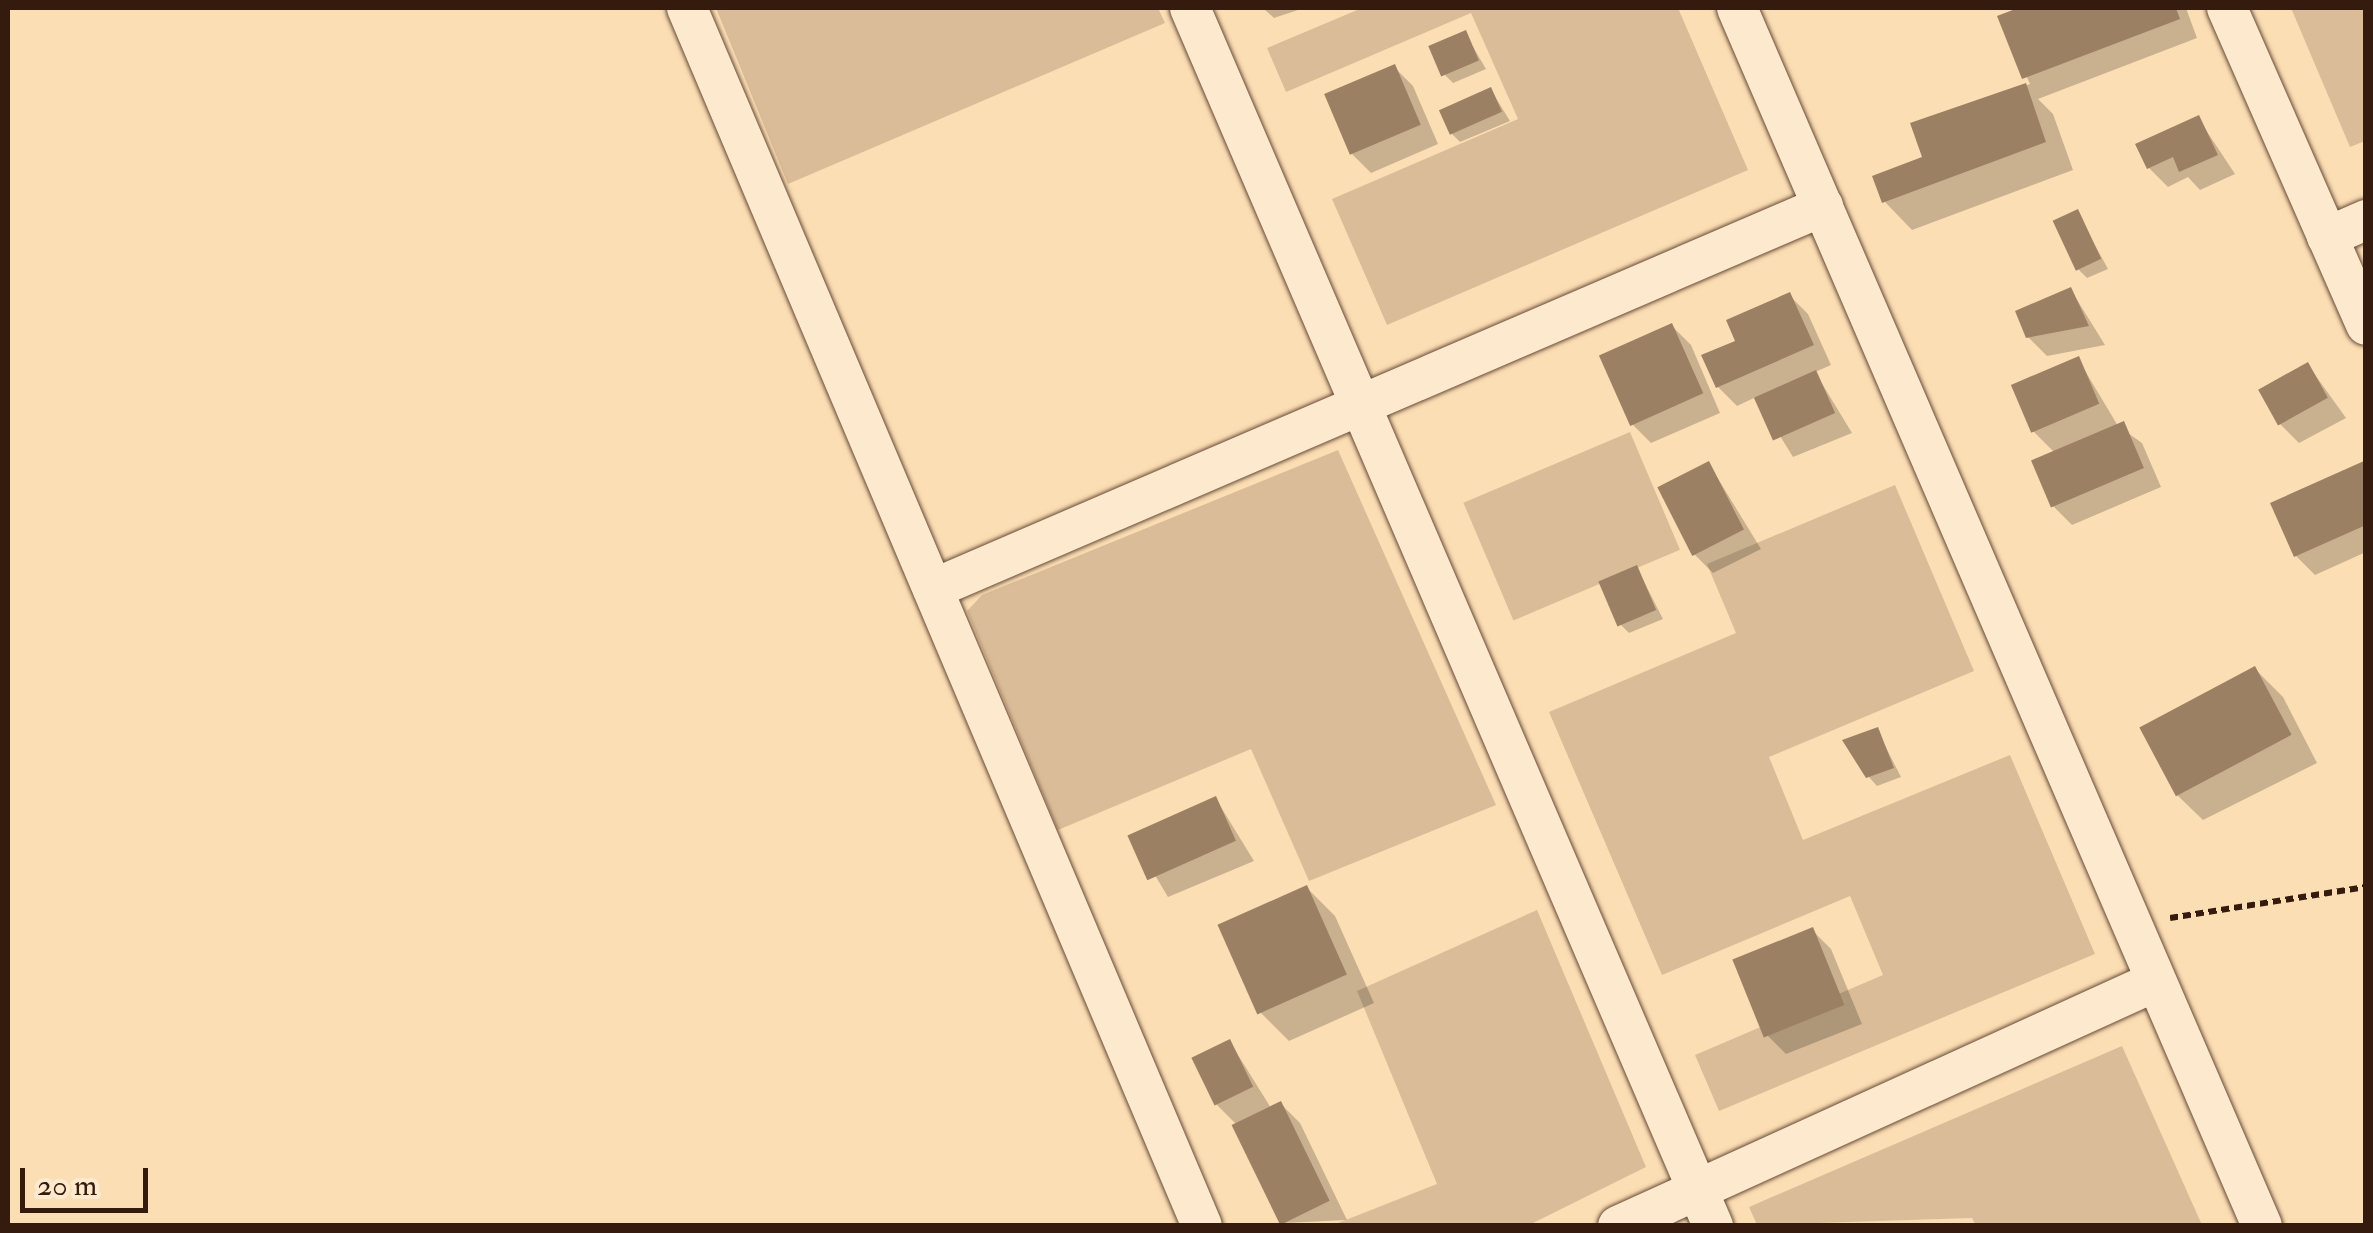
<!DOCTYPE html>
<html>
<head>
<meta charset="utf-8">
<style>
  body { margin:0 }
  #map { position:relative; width:2373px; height:1233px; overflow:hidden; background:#fcdeb4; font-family:"IM FELL Double Pica",serif }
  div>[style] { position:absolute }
  .green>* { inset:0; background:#dabd98; transform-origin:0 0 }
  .shadow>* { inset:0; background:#0003 }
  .building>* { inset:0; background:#9c8064; transform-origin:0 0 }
  .path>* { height:6px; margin-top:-3px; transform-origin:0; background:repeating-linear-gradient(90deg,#351a0e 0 8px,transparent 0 13px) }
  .roads { filter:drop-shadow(0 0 2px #674b38) drop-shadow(0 0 2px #674b38) }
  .street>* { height:40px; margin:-20px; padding:0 20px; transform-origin:20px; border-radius:20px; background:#fdeace }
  span { translate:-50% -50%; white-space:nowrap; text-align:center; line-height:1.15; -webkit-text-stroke:9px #fdeace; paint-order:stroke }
  .frame { position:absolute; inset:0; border:10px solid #351a0e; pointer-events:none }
  .scale { position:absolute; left:20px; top:1168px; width:128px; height:45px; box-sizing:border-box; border:5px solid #351a0e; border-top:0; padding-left:12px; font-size:30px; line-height:35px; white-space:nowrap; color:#351a0e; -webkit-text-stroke:8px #fdeace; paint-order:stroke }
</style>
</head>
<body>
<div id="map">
  <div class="green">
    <i style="clip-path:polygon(716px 8px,1158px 8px,1165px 23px,788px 184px)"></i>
    <i style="clip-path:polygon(1362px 8px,1678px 8px,1748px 170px,1387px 325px,1332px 199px,1518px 119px,1471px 13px,1286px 92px,1267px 48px)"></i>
    <i style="clip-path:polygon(2291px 8px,2365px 8px,2365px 141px,2350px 147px)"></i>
    <i style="left:1630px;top:432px;width:128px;height:181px;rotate:67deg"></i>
    <i style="clip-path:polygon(1338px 450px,1496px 805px,1309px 881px,1251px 749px,1058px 830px,967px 611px,982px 595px)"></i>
    <i style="clip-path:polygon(1895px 485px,1974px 671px,1769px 757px,1803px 840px,2010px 755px,2095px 954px,1719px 1111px,1695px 1055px,1883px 975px,1850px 896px,1662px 975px,1549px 712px,1736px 633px,1707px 564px)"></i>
    <i style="clip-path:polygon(1537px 910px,1646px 1167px,1529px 1225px,1333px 1225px,1437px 1184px,1357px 991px)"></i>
    <i style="clip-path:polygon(2122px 1046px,2202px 1225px,1976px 1226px,1972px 1218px,1757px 1225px,1749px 1207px)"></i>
  </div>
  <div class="shadow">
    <i style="clip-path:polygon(1263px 8px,1304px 8px,1274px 18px)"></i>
    <i style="clip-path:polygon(2025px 8px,2186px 8px,2197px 38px,2038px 99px,2053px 114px,2073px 170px,1912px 230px,1885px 202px,1926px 159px,1913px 125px,2030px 84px,2000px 17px)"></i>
    <i style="clip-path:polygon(1465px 33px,1486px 69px,1453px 83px,1444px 74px)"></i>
    <i style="clip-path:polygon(1394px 67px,1413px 86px,1438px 144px,1371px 173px,1352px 154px)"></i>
    <i style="clip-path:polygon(1491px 90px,1510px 121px,1460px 142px,1451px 133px)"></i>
    <i style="clip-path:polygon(2198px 118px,2235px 174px,2200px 190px,2188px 177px,2168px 187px,2149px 168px)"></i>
    <i style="clip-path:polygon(2077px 212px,2108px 269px,2087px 278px,2078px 269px)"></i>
    <i style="clip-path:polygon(2071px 290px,2105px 345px,2047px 356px,2028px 337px)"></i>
    <i style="clip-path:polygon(1789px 295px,1808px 314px,1831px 365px,1815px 372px,1852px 433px,1793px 457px,1756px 397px,1737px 406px,1718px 387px)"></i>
    <i style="clip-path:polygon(1672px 326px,1691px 345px,1720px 413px,1651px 443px,1632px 424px)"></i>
    <i style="clip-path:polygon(2078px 359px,2118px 426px,2142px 443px,2161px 487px,2072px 525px,2053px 506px,2055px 453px,2033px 431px)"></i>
    <i style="clip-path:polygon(2308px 365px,2346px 418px,2299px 443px,2280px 424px)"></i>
    <i style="clip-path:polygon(1709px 464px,1761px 549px,1713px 573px,1694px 554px)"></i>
    <i style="clip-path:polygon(2363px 464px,2366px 552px,2315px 575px,2296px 556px)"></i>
    <i style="clip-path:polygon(1637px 568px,1663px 619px,1629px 633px,1620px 624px)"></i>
    <i style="clip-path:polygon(2255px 669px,2283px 697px,2317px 763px,2203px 820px,2175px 793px)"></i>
    <i style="clip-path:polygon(1877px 730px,1901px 777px,1877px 786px,1868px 776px)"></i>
    <i style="clip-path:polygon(1216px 799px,1254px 861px,1168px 897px,1131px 835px)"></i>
    <i style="clip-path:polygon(1307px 888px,1335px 916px,1374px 1003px,1289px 1041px,1261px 1013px)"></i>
    <i style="clip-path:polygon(1812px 930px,1831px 949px,1862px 1024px,1786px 1054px,1767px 1035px)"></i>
    <i style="clip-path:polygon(1230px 1042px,1271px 1108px,1281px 1104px,1300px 1123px,1347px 1220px,1283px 1223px,1237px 1125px,1216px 1104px)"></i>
  </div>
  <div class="building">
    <i style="clip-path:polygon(2018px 8px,2176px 8px,2180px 19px,2022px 79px,1997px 16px)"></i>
    <i style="left:1466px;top:30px;width:33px;height:41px;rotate:67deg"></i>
    <i style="left:1395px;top:64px;width:66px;height:77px;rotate:67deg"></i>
    <i style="clip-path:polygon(2026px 83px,2046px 142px,1882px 203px,1872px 176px,1922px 157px,1910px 123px)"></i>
    <i style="left:1491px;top:87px;width:27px;height:57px;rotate:66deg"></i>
    <i style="clip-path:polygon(2199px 115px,2218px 155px,2179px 172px,2173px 157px,2147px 169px,2135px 144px)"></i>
    <i style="left:2078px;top:209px;width:55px;height:28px;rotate:65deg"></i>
    <i style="clip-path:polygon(2071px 287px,2089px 326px,2026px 338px,2015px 311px)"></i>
    <i style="clip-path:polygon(1790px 292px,1814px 345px,1716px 388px,1701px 355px,1735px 341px,1726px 320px)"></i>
    <i style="left:1672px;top:323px;width:77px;height:80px;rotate:66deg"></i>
    <i style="left:2079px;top:356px;width:52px;height:74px;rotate:67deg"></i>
    <i style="left:2308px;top:362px;width:41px;height:57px;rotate:61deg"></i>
    <i style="left:1816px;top:370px;width:47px;height:68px;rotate:66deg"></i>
    <i style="left:2124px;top:421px;width:51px;height:101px;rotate:67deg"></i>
    <i style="left:1709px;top:461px;width:77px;height:58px;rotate:63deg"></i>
    <i style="clip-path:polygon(2364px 461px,2366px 525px,2294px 557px,2270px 503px)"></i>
    <i style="left:1637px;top:565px;width:49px;height:42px;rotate:67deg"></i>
    <i style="left:2255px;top:666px;width:78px;height:131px;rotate:62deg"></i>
    <i style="clip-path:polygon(1878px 727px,1894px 768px,1866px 778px,1842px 740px)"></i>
    <i style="left:1216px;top:796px;width:49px;height:97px;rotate:66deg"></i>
    <i style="left:1307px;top:885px;width:98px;height:98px;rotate:66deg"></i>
    <i style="left:1813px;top:927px;width:84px;height:87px;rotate:68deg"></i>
    <i style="left:1230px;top:1039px;width:53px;height:43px;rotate:64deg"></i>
    <i style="left:1281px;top:1101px;width:111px;height:55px;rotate:64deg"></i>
  </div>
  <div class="path">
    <i style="left:2170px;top:918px;width:198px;rotate:-9deg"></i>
  </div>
  <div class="roads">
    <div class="street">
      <i style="left:687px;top:8px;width:1322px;rotate:67.08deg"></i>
      <i style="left:1190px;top:8px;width:1326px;rotate:66.76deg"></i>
      <i style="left:1737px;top:8px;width:1326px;rotate:66.68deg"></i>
      <i style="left:2227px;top:8px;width:346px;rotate:66.3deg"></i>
      <i style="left:2327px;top:237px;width:43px;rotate:-23.6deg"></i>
      <i style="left:933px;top:589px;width:969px;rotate:-23.28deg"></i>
      <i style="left:1618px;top:1226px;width:589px;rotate:-24.48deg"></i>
    </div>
  </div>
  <div class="frame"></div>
  <div class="scale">20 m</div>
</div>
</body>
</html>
